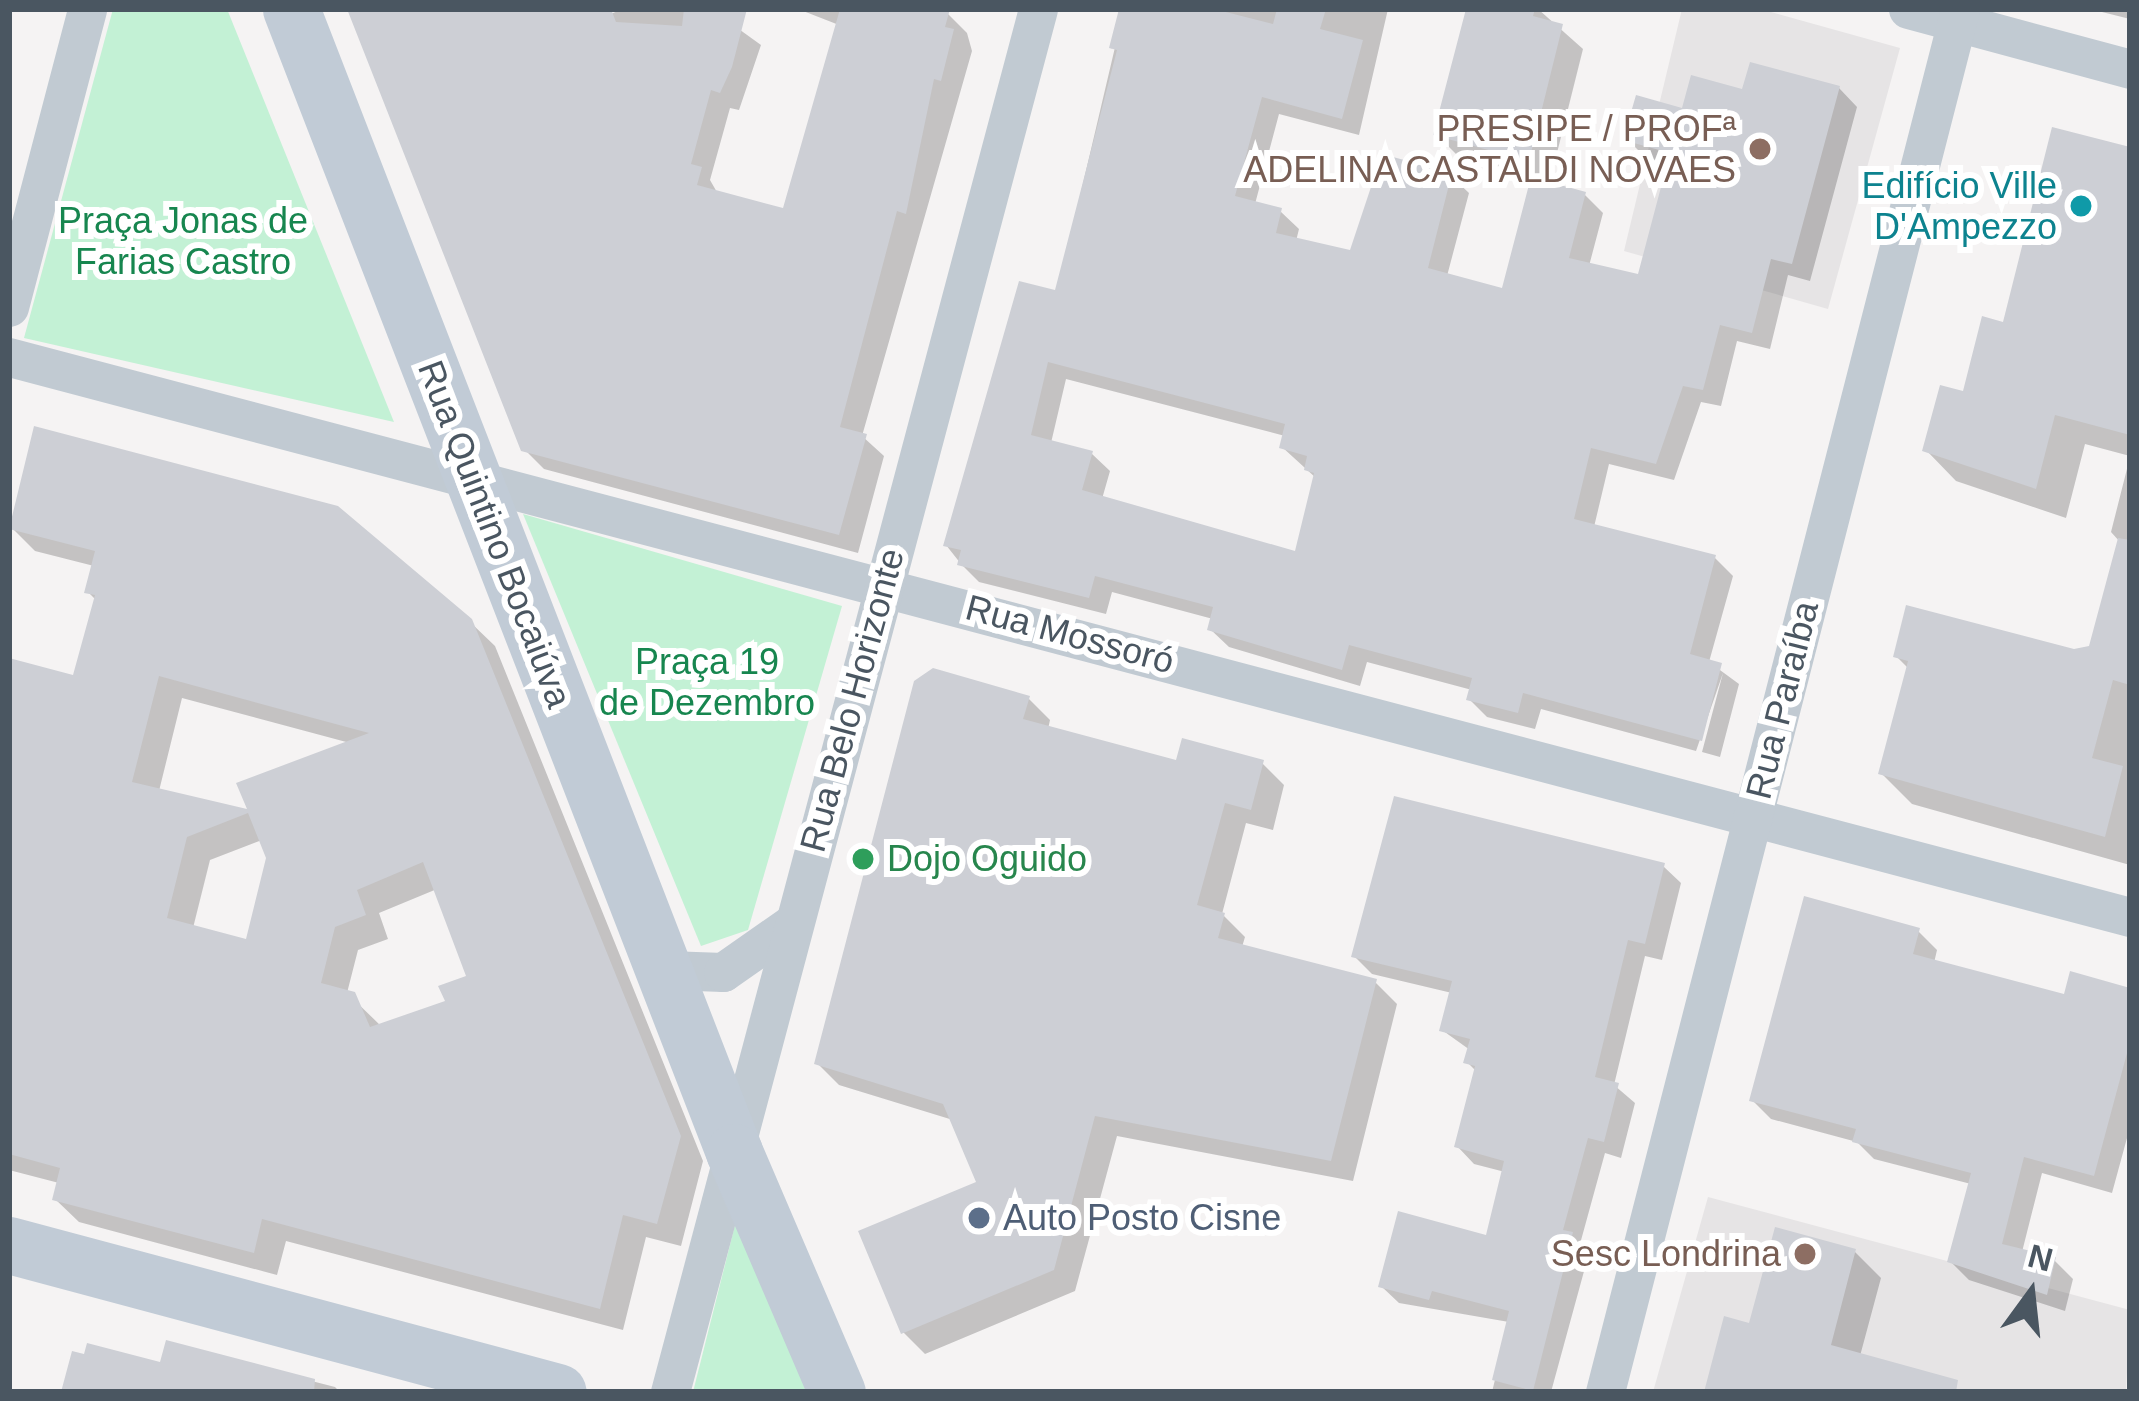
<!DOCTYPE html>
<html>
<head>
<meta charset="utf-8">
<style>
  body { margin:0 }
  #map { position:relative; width:2139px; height:1401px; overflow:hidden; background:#f5f3f3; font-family:Arial,sans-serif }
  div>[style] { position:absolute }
  .education>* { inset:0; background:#e6e4e5 }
  .green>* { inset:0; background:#c3f1d5 }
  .shadow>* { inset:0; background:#0003 }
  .building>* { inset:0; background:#cdcfd5 }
  .street>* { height:39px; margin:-19.5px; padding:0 19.5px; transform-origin:19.5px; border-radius:19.5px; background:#c1cad2 }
  .secondary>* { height:57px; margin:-28.5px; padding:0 28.5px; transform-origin:28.5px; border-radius:28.5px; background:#c1cbd6 }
  .dots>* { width:33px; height:33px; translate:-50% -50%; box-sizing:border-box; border:6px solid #fff; border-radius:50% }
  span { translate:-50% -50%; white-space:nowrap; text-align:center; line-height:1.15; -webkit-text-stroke:12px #fff; paint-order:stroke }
  .education-label { font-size:36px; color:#785e54 }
  .right { translate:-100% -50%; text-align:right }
  .culture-label { font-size:36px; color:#0d838f }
  .park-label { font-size:36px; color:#17864f }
  .street-label { font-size:36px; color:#4a5661 }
  .leisure-label { font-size:36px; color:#27864d }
  .left { translate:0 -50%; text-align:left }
  .service-label { font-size:36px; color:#4e5e75 }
  .frame { position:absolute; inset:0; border:12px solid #4a5661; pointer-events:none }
  .north { position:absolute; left:1971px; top:1233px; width:120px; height:120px; -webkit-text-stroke:9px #fff; paint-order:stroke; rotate:15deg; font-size:33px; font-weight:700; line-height:48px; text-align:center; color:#4a5661 }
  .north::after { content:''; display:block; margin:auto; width:42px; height:54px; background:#4a5661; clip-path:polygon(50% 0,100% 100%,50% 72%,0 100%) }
</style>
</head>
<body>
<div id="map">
  <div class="education">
    <i style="clip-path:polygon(1682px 9px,1760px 9px,1900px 48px,1828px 309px,1624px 251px)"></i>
    <i style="clip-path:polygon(1708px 1197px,2130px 1310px,2126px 1392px,1653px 1392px)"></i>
  </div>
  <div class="green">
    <i style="clip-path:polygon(113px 9px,227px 9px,394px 422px,24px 338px)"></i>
    <i style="clip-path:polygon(523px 514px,842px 606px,748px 930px,701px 946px)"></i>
    <i style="clip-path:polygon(741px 1201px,810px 1392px,693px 1392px)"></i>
  </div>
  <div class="shadow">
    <i style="clip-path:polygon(351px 9px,594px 9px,598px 19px,623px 9px,711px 9px,761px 45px,739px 110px,730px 108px,710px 180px,718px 194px,786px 212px,839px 25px,798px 9px,929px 9px,948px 14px,967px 33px,972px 51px,862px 436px,884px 456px,858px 553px,544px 469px,524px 449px)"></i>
    <i style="clip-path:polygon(evenodd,1124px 9px,1388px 9px,1359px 135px,1279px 114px,1255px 204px,1280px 211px,1299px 229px,1296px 241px,1351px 254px,1450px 175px,1469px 193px,1447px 276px,1504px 291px,1535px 177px,1458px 156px,1436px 134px,1469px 9px,1538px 9px,1583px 49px,1549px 185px,1585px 195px,1603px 213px,1589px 266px,1640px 278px,1670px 164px,1645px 157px,1627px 139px,1745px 92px,1839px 88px,1857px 107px,1810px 281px,1788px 275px,1770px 349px,1737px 341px,1721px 406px,1701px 402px,1674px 480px,1609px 464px,1594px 527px,1715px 558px,1733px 576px,1709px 662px,1739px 684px,1720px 757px,1702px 752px,1723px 673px,1696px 751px,1541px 709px,1535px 729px,1487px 717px,1469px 699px,1472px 690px,1367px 662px,1360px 686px,1229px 647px,1210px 629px,1213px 619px,1112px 592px,1106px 614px,979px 582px,961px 564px,946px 545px,1057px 294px,1124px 9px,1066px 379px,1285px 436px,1282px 447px,1316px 478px,1297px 555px,1102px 499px,1110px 471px,1091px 453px,1051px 443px,1066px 379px)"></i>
    <i style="clip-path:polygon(2096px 9px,2130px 9px,2130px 19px,2098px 11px)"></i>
    <i style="clip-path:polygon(2130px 150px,2130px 456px,2085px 444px,2066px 518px,1956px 481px,1926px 450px)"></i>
    <i style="clip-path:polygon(2130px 457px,2130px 865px,1912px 804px,1881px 773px,1909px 669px,1896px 656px,2091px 649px,2120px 542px,2111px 532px)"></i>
    <i style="clip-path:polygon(evenodd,12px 528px,470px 622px,495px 646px,703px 1161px,681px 1246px,646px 1237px,623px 1330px,286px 1241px,277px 1275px,79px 1222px,55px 1199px,59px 1183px,9px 1170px,9px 661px,76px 679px,97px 601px,88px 592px,94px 566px,35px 551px,12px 528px,182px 698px,350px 743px,251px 813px,159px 791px,182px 698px,12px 528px,262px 840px,269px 858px,248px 943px,193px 928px,210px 860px,262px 840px,12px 528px,437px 889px,470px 978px,449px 1003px,381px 1026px,347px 993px,358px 950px,388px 939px,379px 913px,437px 889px)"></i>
    <i style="clip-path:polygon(1028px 698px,1050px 720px,1048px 729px,1178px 764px,1262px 763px,1284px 785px,1273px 830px,1246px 823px,1222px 914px,1245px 937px,1242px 947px,1375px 982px,1397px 1004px,1353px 1181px,1117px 1136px,1075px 1291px,925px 1354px,903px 1332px,980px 1183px,953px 1120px,839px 1085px,817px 1063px)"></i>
    <i style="clip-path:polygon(1663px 866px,1681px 883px,1662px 960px,1645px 956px,1614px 1085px,1635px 1103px,1621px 1158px,1605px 1153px,1580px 1244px,1589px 1253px,1551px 1392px,1492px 1392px,1509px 1322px,1399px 1303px,1381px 1286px,1488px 1239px,1505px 1172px,1474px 1164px,1457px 1146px,1477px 1072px,1467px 1062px,1470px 1050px,1442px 1030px,1452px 993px,1372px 974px,1354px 956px)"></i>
    <i style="clip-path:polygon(1918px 931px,1937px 950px,1934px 963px,2067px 997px,2130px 991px,2130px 1127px,2112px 1193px,2042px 1173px,2022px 1252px,2054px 1260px,2073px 1279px,2065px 1311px,1969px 1280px,1950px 1261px,1971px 1184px,1874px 1159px,1857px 1142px,1771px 1119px,1752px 1100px)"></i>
    <i style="clip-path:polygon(1855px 1252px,1881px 1278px,1860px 1356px,1947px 1392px,1709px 1392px,1751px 1327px)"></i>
    <i style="clip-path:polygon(168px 1344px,335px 1387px,340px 1392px,64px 1392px,162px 1366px)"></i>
  </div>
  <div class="building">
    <i style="clip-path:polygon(347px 9px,611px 9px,616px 22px,682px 26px,684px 9px,747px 9px,732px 67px,720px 93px,711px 90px,691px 164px,702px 167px,697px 185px,783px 208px,840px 9px,950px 9px,945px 27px,954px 29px,941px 81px,934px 79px,906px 214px,897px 211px,840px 427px,867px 434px,839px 535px,521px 451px)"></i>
    <i style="clip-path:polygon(evenodd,1119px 9px,1214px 9px,1273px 24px,1277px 9px,1326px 9px,1320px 29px,1363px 40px,1342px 119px,1262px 97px,1235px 196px,1282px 208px,1276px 233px,1350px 250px,1382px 154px,1452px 173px,1428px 268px,1502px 288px,1531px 177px,1586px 192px,1569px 258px,1638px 274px,1670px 153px,1623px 140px,1636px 95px,1682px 108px,1691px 75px,1742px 89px,1750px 62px,1840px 86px,1792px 264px,1771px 259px,1752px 333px,1720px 325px,1703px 390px,1683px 386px,1656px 464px,1591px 448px,1574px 519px,1716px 555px,1690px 654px,1722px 663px,1702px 741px,1523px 693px,1518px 713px,1466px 700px,1472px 678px,1349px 645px,1342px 670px,1207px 630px,1213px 607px,1095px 576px,1089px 598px,957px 565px,961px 550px,943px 546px,1019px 281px,1055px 290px,1117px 50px,1109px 48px,1119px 9px,1048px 362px,1285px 424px,1279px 448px,1307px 456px,1304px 470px,1314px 473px,1295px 551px,1082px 490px,1093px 451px,1031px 435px,1048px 362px)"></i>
    <i style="clip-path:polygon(1466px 9px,1535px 9px,1533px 16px,1563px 24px,1529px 161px,1433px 135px)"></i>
    <i style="clip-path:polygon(2052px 127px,2130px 147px,2130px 435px,2055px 415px,2036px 489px,1922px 451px,1940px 385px,1963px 391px,1982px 316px,2003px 322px)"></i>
    <i style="clip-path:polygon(evenodd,34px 426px,338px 506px,472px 619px,681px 1136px,657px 1224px,623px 1215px,600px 1309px,262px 1219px,254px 1253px,52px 1200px,60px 1168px,9px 1154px,9px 658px,73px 675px,95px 595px,84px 593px,95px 551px,9px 529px,34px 426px,159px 676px,302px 715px,369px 733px,236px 783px,247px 809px,132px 782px,159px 676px,34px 426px,248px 813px,266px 858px,246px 939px,167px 918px,187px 837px,248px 813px,34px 426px,423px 862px,466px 976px,438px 986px,445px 1001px,370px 1027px,355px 992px,321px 983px,335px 927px,366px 915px,357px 890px,423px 862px)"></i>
    <i style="clip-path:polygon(2118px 538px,2130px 540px,2130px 685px,2113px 680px,2092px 758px,2123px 766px,2105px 837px,1878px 774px,1908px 661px,1893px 657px,1906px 605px,2074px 649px,2089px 646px)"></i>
    <i style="clip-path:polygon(933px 668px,1030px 696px,1023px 719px,1176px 760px,1182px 738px,1264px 760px,1251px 810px,1225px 803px,1197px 905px,1225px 913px,1218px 938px,1377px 979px,1331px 1161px,1095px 1116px,1054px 1270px,901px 1334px,858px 1231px,976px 1182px,943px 1104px,814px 1064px,914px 681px)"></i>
    <i style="clip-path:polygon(1394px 796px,1665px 863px,1645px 944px,1628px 940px,1595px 1077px,1619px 1083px,1604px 1142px,1588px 1138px,1563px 1230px,1573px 1232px,1533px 1391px,1492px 1380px,1509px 1311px,1432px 1291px,1429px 1300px,1378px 1287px,1398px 1211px,1486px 1235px,1504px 1161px,1454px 1147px,1475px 1066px,1463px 1063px,1470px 1039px,1439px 1031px,1452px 981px,1351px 957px)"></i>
    <i style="clip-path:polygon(1804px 896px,1920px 928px,1913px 954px,2064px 994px,2070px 971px,2130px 988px,2130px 1042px,2094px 1176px,2024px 1157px,2002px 1244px,2056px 1257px,2047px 1295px,1947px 1262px,1971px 1173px,1852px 1142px,1856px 1129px,1749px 1101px)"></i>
    <i style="clip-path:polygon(1775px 1227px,1856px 1249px,1831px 1345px,1958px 1380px,1956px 1392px,1704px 1392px,1724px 1316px,1749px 1323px)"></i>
    <i style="clip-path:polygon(166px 1340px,315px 1379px,314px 1392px,61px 1392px,72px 1351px,84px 1354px,87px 1343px,160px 1362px)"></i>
  </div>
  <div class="street">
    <i style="left:1908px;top:9px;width:230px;rotate:15.1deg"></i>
    <i style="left:9px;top:307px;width:308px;rotate:-75.3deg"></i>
    <i style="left:9px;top:357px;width:2194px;rotate:14.79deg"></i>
    <i style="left:667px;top:970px;width:56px;rotate:2deg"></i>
    <i style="left:723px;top:972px;width:82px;rotate:-35deg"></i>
    <i style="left:670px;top:1392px;width:1431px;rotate:-75.1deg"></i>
    <i style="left:1605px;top:1392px;width:1428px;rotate:-75.6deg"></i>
  </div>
  <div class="secondary">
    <i style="left:291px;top:9px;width:1226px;rotate:68.81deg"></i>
    <i style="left:734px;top:1152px;width:261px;rotate:66.8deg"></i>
    <i style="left:9px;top:1245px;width:568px;rotate:14.99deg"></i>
  </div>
  <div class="dots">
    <i style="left:1760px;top:149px;background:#8d6e63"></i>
    <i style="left:2081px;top:206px;background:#0f9aa8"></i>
    <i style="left:863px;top:859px;background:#2e9e5b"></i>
    <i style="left:979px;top:1218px;background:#5c6f8a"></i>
    <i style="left:1805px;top:1254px;background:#8d6e63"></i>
  </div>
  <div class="education-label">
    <span class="right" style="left:1736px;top:149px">PRESIPE / PROFª<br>ADELINA CASTALDI NOVAES</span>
    <span class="right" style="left:1781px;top:1254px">Sesc Londrina</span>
  </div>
  <div class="culture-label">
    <span class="right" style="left:2057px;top:206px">Edifício Ville<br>D'Ampezzo</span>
  </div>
  <div class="park-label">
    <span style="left:183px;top:241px">Praça Jonas de<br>Farias Castro</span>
    <span style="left:707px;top:682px">Praça 19<br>de Dezembro</span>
  </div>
  <div class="street-label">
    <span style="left:495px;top:534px;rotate:69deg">Rua Quintino Bocaiúva</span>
    <span style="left:1070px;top:634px;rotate:15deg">Rua Mossoró</span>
    <span style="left:852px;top:700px;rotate:-75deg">Rua Belo Horizonte</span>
    <span style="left:1782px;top:700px;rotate:-76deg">Rua Paraíba</span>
  </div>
  <div class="leisure-label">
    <span class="left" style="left:887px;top:859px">Dojo Oguido</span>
  </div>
  <div class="service-label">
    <span class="left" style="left:1003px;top:1218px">Auto Posto Cisne</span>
  </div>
  <div class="frame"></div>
  <div class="north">N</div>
</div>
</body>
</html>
